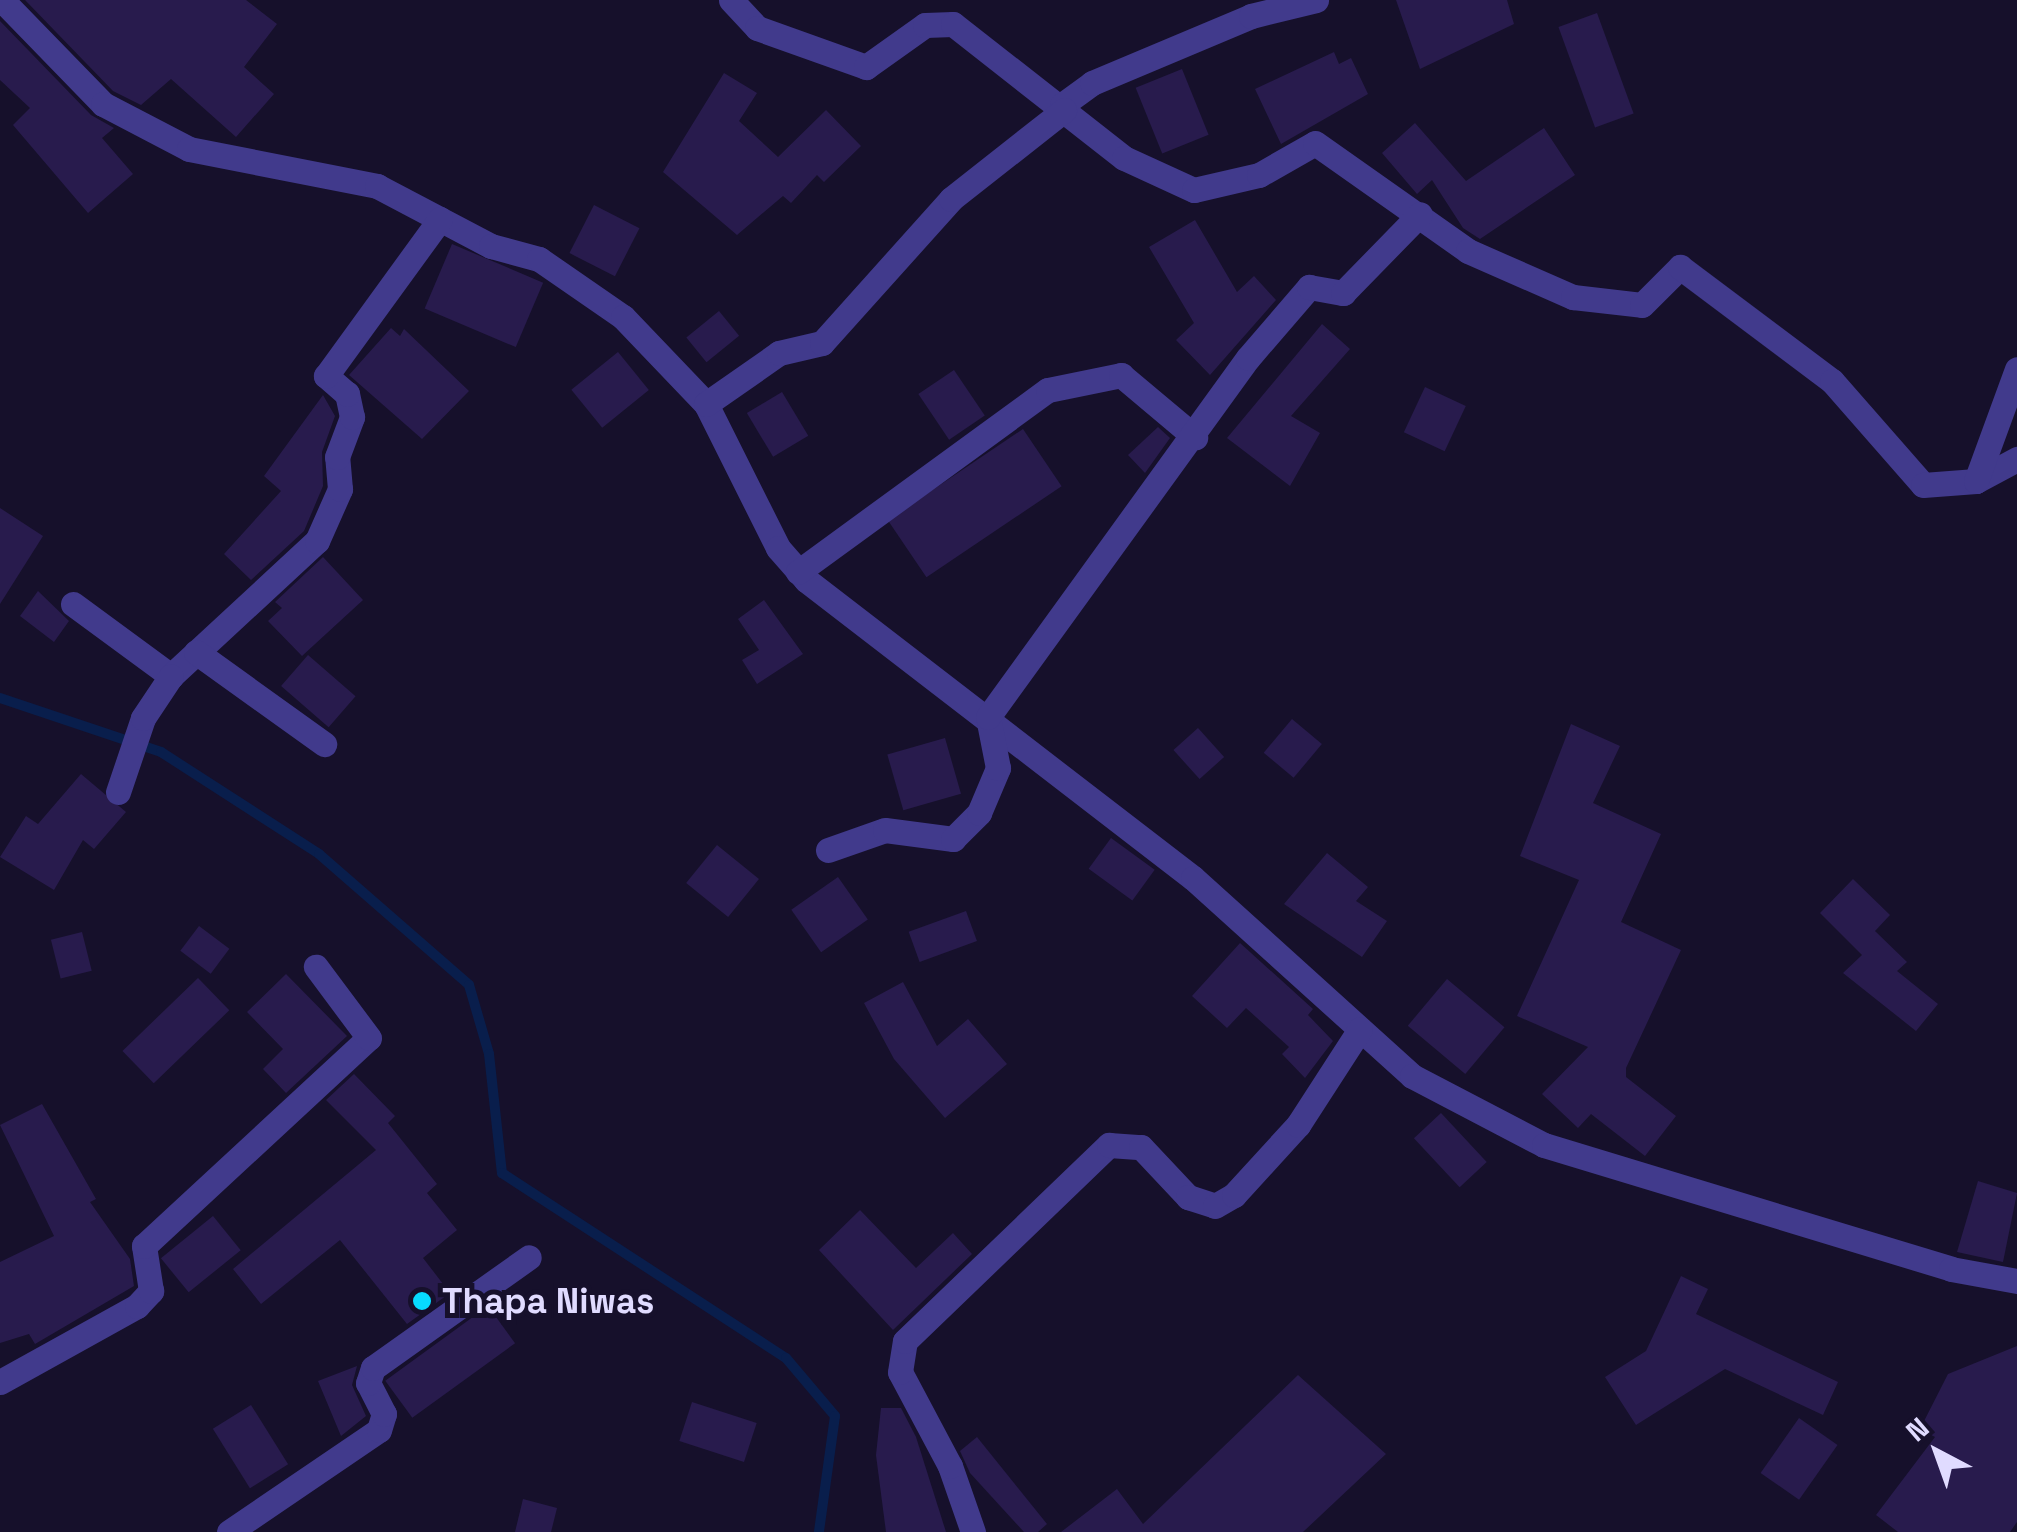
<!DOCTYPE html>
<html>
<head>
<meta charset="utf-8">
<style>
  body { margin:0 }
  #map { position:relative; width:2017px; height:1532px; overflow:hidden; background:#16102b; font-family:"Space Grotesk",sans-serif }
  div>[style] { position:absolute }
  .stream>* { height:10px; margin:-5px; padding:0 5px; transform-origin:5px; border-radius:5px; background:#091e4c }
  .building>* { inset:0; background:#281b4d; transform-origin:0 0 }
  .minor>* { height:25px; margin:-12.5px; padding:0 12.5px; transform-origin:12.5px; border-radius:12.5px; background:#413a8c }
  .dots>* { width:28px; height:28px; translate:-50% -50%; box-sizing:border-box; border:5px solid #16102b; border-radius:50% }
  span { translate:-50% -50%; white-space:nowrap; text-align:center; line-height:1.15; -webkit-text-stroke:10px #16102b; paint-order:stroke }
  .poi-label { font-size:35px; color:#e0dbff; font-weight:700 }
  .left { translate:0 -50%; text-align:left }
  .north { position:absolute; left:1887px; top:1402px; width:100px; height:100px; -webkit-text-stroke:8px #16102b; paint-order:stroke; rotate:319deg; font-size:28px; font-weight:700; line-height:40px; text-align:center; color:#e0dbff }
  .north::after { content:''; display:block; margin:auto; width:35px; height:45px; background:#e0dbff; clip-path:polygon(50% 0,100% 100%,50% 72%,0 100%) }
</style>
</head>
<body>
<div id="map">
  <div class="stream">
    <i style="left:0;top:698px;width:170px;rotate:18.5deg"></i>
    <i style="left:161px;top:752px;width:188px;rotate:32.8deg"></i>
    <i style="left:319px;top:854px;width:199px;rotate:41.1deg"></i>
    <i style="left:469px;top:985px;width:72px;rotate:73.8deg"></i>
    <i style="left:489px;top:1054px;width:120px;rotate:83.8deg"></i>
    <i style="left:502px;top:1173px;width:339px;rotate:33.1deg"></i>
    <i style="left:786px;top:1358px;width:76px;rotate:49.8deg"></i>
    <i style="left:835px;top:1416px;width:117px;rotate:97.9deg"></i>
  </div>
  <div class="building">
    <i style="clip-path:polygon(25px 0,246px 0,277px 24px,244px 67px,274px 94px,236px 137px,171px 79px,141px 105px,113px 91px)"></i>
    <i style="clip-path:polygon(1396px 0,1507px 0,1514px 24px,1420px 69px)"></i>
    <i style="left:1597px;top:13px;width:107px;height:41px;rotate:70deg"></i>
    <i style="clip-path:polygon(0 21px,91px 115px,114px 128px,102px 138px,133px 174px,88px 213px,13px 125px,30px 108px,0 80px)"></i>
    <i style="clip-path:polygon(1334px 52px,1339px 64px,1351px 58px,1368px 94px,1281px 144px,1255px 89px)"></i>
    <i style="left:1182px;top:69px;width:71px;height:50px;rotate:68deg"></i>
    <i style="clip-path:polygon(724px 73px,757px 93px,739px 121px,778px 157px,826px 110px,861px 146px,824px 182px,817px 175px,791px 203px,783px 196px,737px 235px,663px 172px)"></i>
    <i style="clip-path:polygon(1415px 123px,1466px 181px,1544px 128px,1575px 175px,1480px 239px,1463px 228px,1432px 180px,1417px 194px,1382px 153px)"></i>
    <i style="left:594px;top:205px;width:51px;height:54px;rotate:27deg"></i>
    <i style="clip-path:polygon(1195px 220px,1237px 292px,1254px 276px,1276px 300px,1210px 375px,1176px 340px,1194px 323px,1149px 247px)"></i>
    <i style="left:452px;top:244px;width:99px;height:70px;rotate:23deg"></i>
    <i style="left:719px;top:311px;width:32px;height:42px;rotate:51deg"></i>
    <i style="clip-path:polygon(1322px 324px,1350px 349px,1291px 416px,1320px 433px,1290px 486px,1227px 438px)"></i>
    <i style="clip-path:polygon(391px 328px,400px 336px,404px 329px,469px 391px,422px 439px,349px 375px)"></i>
    <i style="left:618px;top:352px;width:49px;height:60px;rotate:51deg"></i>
    <i style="left:954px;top:370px;width:55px;height:43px;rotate:56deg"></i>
    <i style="left:1425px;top:387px;width:45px;height:50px;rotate:25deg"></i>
    <i style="left:782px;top:392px;width:51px;height:41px;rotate:59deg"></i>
    <i style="clip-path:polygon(323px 395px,335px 416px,322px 452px,323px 486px,304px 531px,251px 580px,224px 554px,281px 491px,264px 476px)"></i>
    <i style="clip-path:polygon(1158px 427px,1170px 438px,1145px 473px,1128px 455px)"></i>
    <i style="left:1023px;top:429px;width:69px;height:163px;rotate:56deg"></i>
    <i style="clip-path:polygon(0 508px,43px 536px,0 604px)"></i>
    <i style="clip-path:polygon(323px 557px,363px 600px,302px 656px,268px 621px,282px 608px,275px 602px)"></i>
    <i style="clip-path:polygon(38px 591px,69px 621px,54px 642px,20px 616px)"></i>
    <i style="clip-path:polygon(764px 600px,803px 654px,757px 684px,742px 660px,759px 650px,738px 619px)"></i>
    <i style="left:308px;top:655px;width:63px;height:41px;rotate:41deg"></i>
    <i style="left:1292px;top:719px;width:39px;height:44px;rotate:40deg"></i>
    <i style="clip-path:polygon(1571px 724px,1620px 746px,1593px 803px,1661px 834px,1621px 922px,1681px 950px,1626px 1068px,1626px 1077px,1676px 1116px,1645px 1156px,1591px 1114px,1578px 1128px,1542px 1094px,1588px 1047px,1517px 1016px,1579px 880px,1520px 856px)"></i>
    <i style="left:1198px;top:728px;width:39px;height:33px;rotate:48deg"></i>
    <i style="left:945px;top:738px;width:58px;height:60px;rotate:74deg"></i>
    <i style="clip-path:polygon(81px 774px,126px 812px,94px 849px,83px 840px,54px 890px,0 857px,26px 816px,38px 824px)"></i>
    <i style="left:1111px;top:838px;width:54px;height:38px;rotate:36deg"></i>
    <i style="left:717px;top:845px;width:54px;height:49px;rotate:39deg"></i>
    <i style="clip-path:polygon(1327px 853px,1368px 887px,1356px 901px,1387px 921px,1362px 957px,1284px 904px)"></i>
    <i style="left:838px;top:877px;width:52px;height:57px;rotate:55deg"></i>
    <i style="clip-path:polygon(1853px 879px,1890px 915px,1875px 931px,1907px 962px,1897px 971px,1938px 1004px,1916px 1031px,1843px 973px,1862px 955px,1820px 913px)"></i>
    <i style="left:966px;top:911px;width:32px;height:61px;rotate:70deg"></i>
    <i style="left:199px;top:926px;width:38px;height:31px;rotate:37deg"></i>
    <i style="left:82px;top:932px;width:40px;height:32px;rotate:76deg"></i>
    <i style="clip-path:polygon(1240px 943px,1313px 1009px,1308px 1015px,1333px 1041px,1305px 1078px,1282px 1054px,1289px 1047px,1246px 1008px,1227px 1028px,1192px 996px)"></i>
    <i style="clip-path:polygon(286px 974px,347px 1036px,286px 1093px,263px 1069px,283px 1049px,247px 1012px)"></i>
    <i style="left:198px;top:978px;width:45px;height:105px;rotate:46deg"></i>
    <i style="left:1447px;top:979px;width:75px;height:61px;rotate:40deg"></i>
    <i style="clip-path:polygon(903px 982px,937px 1046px,968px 1019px,1007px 1064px,945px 1118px,894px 1059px,864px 1003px)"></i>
    <i style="clip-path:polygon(354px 1074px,395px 1116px,388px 1123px,437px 1184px,427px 1193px,457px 1230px,423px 1258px,450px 1293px,407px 1324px,340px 1240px,261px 1304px,233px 1269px,376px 1150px,326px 1100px)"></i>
    <i style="clip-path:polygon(42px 1104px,96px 1199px,90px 1202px,130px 1259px,134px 1286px,35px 1344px,29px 1334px,0 1343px,0 1262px,54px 1236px,0 1125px)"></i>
    <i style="left:1441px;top:1113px;width:67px;height:37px;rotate:47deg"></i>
    <i style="clip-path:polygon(1978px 1181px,2017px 1193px,2003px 1262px,1957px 1252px)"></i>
    <i style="clip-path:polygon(860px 1210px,916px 1268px,953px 1233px,972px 1254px,893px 1330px,819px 1250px)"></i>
    <i style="left:213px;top:1216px;width:44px;height:67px;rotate:51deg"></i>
    <i style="clip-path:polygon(1681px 1276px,1708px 1289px,1696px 1314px,1838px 1382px,1823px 1415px,1725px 1369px,1636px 1425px,1605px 1377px,1646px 1351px)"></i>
    <i style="left:488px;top:1306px;width:46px;height:127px;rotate:54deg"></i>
    <i style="clip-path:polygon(2017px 1346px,2017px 1522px,2010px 1532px,1898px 1532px,1876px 1515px,1935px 1437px,1920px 1429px,1948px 1374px)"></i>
    <i style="clip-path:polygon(357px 1366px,352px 1385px,366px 1416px,341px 1436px,318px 1381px)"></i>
    <i style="clip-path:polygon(1298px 1375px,1386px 1454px,1303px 1532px,1061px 1532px,1117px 1489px,1143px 1524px)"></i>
    <i style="left:692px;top:1402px;width:68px;height:41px;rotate:18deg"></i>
    <i style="left:251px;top:1405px;width:70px;height:45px;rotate:58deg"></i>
    <i style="clip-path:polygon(881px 1408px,901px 1408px,916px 1437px,946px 1532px,886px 1532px,876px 1455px)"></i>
    <i style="left:1799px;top:1418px;width:47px;height:67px;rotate:35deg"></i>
    <i style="clip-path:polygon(977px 1437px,1047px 1524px,1038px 1532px,1024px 1532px,970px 1473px,960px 1451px)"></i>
    <i style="clip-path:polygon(523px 1499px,557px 1508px,551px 1532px,515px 1532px)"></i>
  </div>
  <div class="minor">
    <i style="left:2px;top:0;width:145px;rotate:45.8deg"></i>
    <i style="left:103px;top:104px;width:97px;rotate:27.6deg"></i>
    <i style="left:189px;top:149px;width:192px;rotate:11.1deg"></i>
    <i style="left:377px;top:186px;width:129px;rotate:27.8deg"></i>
    <i style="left:491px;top:246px;width:50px;rotate:15.2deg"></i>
    <i style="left:539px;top:259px;width:102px;rotate:34.6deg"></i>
    <i style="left:623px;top:317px;width:120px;rotate:46.3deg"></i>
    <i style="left:706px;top:404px;width:161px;rotate:63.4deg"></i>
    <i style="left:778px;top:548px;width:43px;rotate:48.8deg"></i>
    <i style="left:806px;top:580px;width:488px;rotate:37.6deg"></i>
    <i style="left:1193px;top:878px;width:295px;rotate:42.1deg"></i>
    <i style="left:1412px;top:1076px;width:149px;rotate:27.6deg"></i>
    <i style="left:1544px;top:1145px;width:425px;rotate:16.9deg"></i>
    <i style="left:1951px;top:1269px;width:67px;rotate:10.3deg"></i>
    <i style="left:731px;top:0;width:38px;rotate:47deg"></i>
    <i style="left:757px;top:28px;width:116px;rotate:19.7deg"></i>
    <i style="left:866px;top:67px;width:72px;rotate:-35.4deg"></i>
    <i style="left:925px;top:25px;width:28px;rotate:-2deg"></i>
    <i style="left:953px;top:24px;width:217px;rotate:38.1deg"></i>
    <i style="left:1124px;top:158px;width:77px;rotate:24.6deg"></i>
    <i style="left:1194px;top:190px;width:67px;rotate:-13deg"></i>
    <i style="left:1259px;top:175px;width:64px;rotate:-29.7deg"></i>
    <i style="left:1315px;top:143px;width:187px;rotate:35.2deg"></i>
    <i style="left:1468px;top:251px;width:115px;rotate:23.7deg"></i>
    <i style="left:1573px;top:297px;width:69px;rotate:6.6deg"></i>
    <i style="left:1642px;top:305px;width:54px;rotate:-45deg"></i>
    <i style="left:1680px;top:267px;width:190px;rotate:36.9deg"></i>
    <i style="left:1832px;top:381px;width:138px;rotate:48.8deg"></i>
    <i style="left:1923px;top:485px;width:53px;rotate:-4.3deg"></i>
    <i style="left:1976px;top:481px;width:47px;rotate:-28.2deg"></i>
    <i style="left:1062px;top:105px;width:37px;rotate:-36deg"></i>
    <i style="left:1092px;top:83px;width:173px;rotate:-22.8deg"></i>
    <i style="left:1251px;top:16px;width:67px;rotate:-13.8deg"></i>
    <i style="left:706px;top:404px;width:89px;rotate:-34.9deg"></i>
    <i style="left:779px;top:353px;width:44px;rotate:-13.1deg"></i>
    <i style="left:822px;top:343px;width:193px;rotate:-48.1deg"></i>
    <i style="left:951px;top:199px;width:144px;rotate:-38.2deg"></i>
    <i style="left:1976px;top:481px;width:119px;rotate:-69.9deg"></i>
    <i style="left:798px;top:572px;width:309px;rotate:-36.1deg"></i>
    <i style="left:1048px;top:390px;width:75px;rotate:-11.6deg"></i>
    <i style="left:1121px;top:375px;width:97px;rotate:40deg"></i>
    <i style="left:73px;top:604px;width:122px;rotate:36.3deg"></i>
    <i style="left:171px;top:676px;width:199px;rotate:-42.8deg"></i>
    <i style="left:317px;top:541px;width:57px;rotate:-66.1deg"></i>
    <i style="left:340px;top:489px;width:32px;rotate:-95deg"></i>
    <i style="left:337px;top:457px;width:43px;rotate:-69.4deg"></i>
    <i style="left:352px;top:417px;width:24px;rotate:-102deg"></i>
    <i style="left:347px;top:394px;width:28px;rotate:-139deg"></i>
    <i style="left:326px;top:376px;width:194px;rotate:-54deg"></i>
    <i style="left:196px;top:652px;width:158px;rotate:35.7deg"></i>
    <i style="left:118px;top:792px;width:78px;rotate:-71.3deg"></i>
    <i style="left:143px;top:718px;width:50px;rotate:-56.3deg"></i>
    <i style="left:828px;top:850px;width:60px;rotate:-19.3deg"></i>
    <i style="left:885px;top:830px;width:69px;rotate:7.5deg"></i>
    <i style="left:953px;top:839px;width:37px;rotate:-45deg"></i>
    <i style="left:979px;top:813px;width:49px;rotate:-67.1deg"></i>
    <i style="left:998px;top:768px;width:52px;rotate:-101.1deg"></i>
    <i style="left:988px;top:717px;width:443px;rotate:-54.1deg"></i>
    <i style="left:1248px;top:358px;width:94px;rotate:-49.3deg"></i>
    <i style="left:1309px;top:287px;width:35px;rotate:10deg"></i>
    <i style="left:1343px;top:293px;width:110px;rotate:-45.7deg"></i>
    <i style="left:0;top:1382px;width:157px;rotate:-29deg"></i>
    <i style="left:137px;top:1306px;width:21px;rotate:-47deg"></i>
    <i style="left:151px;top:1291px;width:46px;rotate:-98.8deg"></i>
    <i style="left:144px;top:1246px;width:306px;rotate:-42.8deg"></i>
    <i style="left:369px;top:1038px;width:89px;rotate:-126.7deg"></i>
    <i style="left:229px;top:1532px;width:181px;rotate:-34.2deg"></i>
    <i style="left:379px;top:1430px;width:17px;rotate:-73deg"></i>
    <i style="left:384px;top:1414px;width:35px;rotate:-117deg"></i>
    <i style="left:368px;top:1383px;width:16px;rotate:-72deg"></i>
    <i style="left:373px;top:1368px;width:191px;rotate:-35.4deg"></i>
    <i style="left:973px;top:1532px;width:70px;rotate:-109.2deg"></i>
    <i style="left:950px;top:1466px;width:106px;rotate:-118deg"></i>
    <i style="left:900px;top:1372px;width:31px;rotate:-81deg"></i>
    <i style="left:905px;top:1341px;width:283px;rotate:-43.9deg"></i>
    <i style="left:1109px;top:1145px;width:32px;rotate:4deg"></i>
    <i style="left:1141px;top:1147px;width:69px;rotate:46.8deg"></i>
    <i style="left:1188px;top:1197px;width:28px;rotate:18deg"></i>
    <i style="left:1215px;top:1206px;width:22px;rotate:-30deg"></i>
    <i style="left:1234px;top:1195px;width:95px;rotate:-47.6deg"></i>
    <i style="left:1298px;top:1125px;width:114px;rotate:-57.1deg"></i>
  </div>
  <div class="dots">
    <i style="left:422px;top:1301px;background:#07dbff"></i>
  </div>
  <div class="poi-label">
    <span class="left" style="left:442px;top:1301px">Thapa Niwas</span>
  </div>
  <div class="north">N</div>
</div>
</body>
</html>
